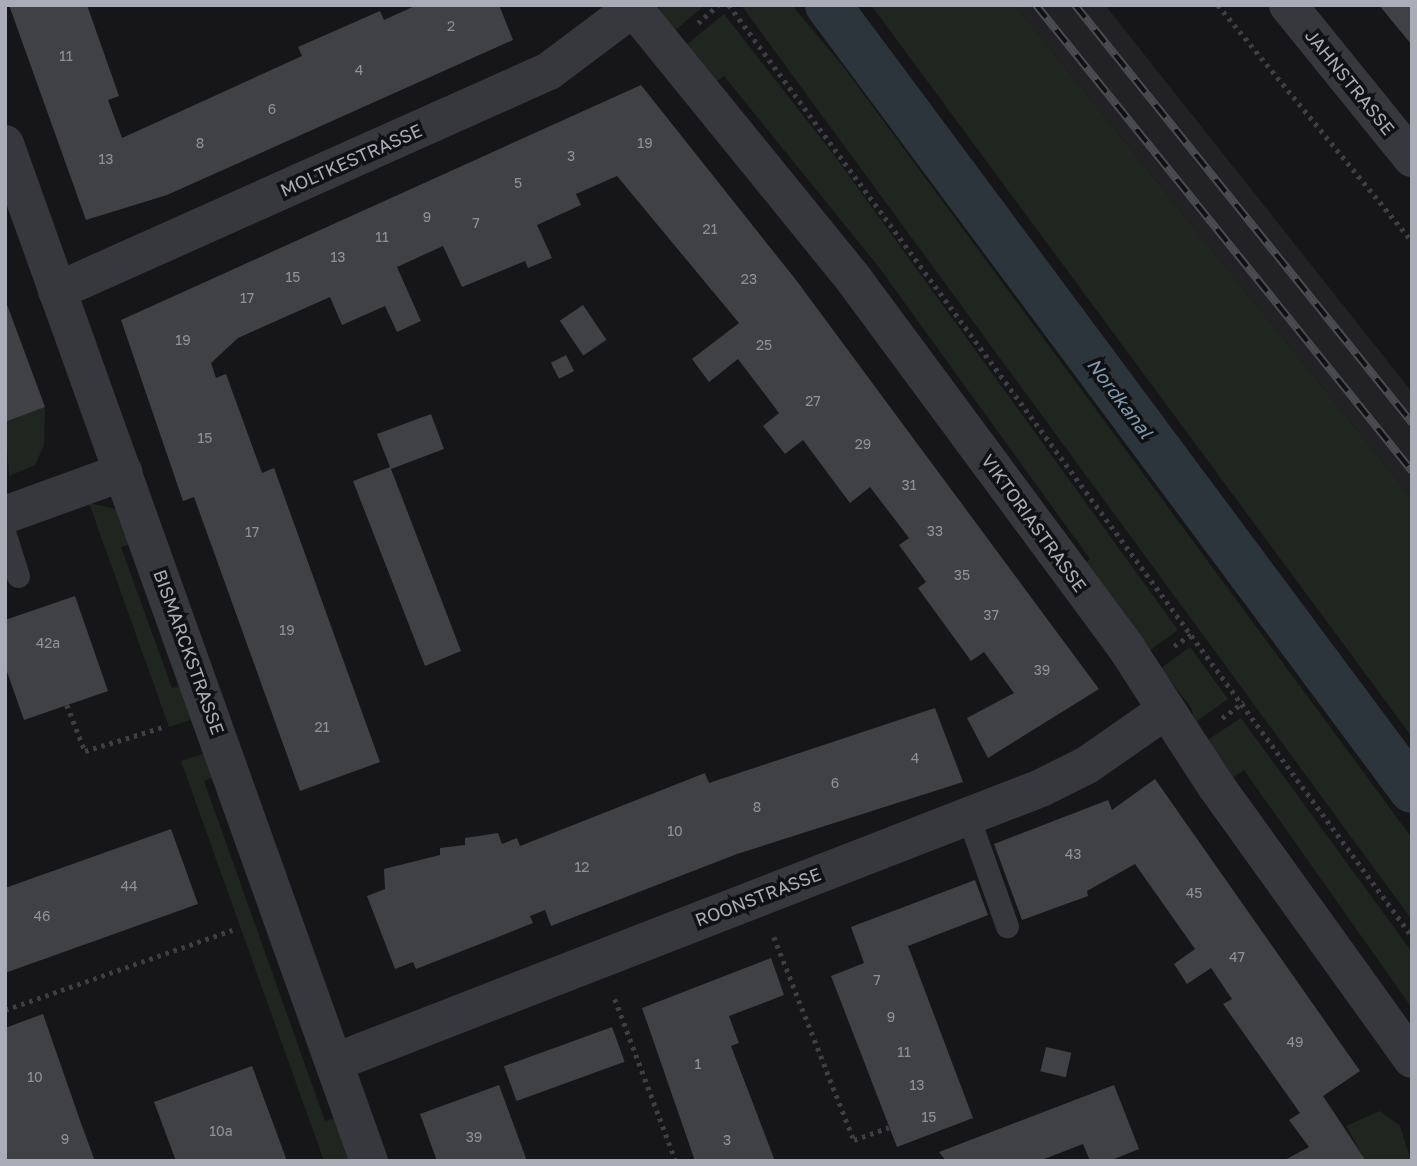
<!DOCTYPE html>
<html>
<head>
<meta charset="utf-8">
<style>
  body { margin:0 }
  #map { position:relative; width:1417px; height:1166px; overflow:hidden; background:#161618; font-family:"Golos Text",sans-serif }
  div>[style] { position:absolute }
  .built>* { inset:0; background:#222225 }
  .green>* { inset:0; background:#1e261f }
  .canal>* { height:46px; margin:-23px; padding:0 23px; transform-origin:23px; border-radius:23px; background:#2c353c }
  .building>* { inset:0; background:#404145; transform-origin:0 0 }
  .path>* { height:4.5px; margin-top:-2.25px; transform-origin:0; background:repeating-linear-gradient(90deg,#3d3f44 0 3.5px,transparent 0 8.5px) }
  .lane>* { height:23px; margin:-11.5px; padding:0 11.5px; transform-origin:11.5px; border-radius:11.5px; background:#37383d }
  .street>* { height:38px; margin:-19px; padding:0 19px; transform-origin:19px; border-radius:19px; background:#37383d }
  .rail>* { height:8px; margin-top:-4px; transform-origin:0; background:repeating-linear-gradient(90deg,#111113 0 16px,#4a4c52 0 32px); box-sizing:border-box; border-block:2px solid #4a4c52 }
  span { translate:-50% -50%; white-space:nowrap; text-align:center; line-height:1.15; -webkit-text-stroke:7px #111113; paint-order:stroke }
  .number-label { font-size:14px; color:#8e929b }
  .number-label span { -webkit-text-stroke-width:0 }
  .street-label { font-size:18px; color:#a8adb8 }
  .water-label { font-size:19px; color:#7f9bb3; font-style:italic }
  .frame { position:absolute; inset:0; border:7px solid #a8adb8; pointer-events:none }
</style>
</head>
<body>
<div id="map">
  <div class="built">
    <i style="clip-path:polygon(1015px 5px,1105px 5px,1412px 392px,1412px 498px)"></i>
  </div>
  <div class="green">
    <i style="clip-path:polygon(659px 5px,705px 5px,672px 33px,659px 17px)"></i>
    <i style="clip-path:polygon(741px 5px,792px 5px,842px 65px,1412px 838px,1412px 920px)"></i>
    <i style="clip-path:polygon(871px 5px,1015px 5px,1412px 498px,1412px 737px)"></i>
    <i style="clip-path:polygon(724px 14px,834px 155px,1178px 630px,1149px 651px,1080px 567px,1090px 559px,878px 266px,724px 76px,714px 83px,684px 47px)"></i>
    <i style="clip-path:polygon(45px 407px,44px 445px,35px 465px,9px 476px,5px 422px)"></i>
    <i style="clip-path:polygon(89px 503px,120px 510px,134px 542px,121px 547px,172px 688px,184px 685px,196px 718px,169px 727px)"></i>
    <i style="clip-path:polygon(1190px 647px,1228px 699px,1194px 723px,1192px 709px,1161px 668px)"></i>
    <i style="clip-path:polygon(1241px 718px,1412px 952px,1412px 1008px,1244px 770px,1232px 778px,1206px 741px)"></i>
    <i style="clip-path:polygon(206px 753px,215px 776px,204px 781px,325px 1121px,336px 1118px,352px 1161px,324px 1161px,181px 761px)"></i>
    <i style="clip-path:polygon(1380px 1111px,1400px 1126px,1411px 1161px,1366px 1161px,1346px 1126px)"></i>
  </div>
  <div class="canal">
    <i style="left:828px;top:5px;width:978px;rotate:53.35deg"></i>
  </div>
  <div class="building">
    <i style="clip-path:polygon(9px 5px,87px 5px,119px 96px,108px 100px,122px 138px,302px 56px,298px 47px,380px 11px,384px 20px,417px 5px,499px 5px,513px 40px,167px 195px,86px 220px)"></i>
    <i style="clip-path:polygon(1379px 5px,1412px 5px,1412px 45px,1406px 38px)"></i>
    <i style="clip-path:polygon(641px 85px,796px 280px,1099px 689px,988px 758px,967px 718px,1014px 693px,984px 652px,971px 661px,918px 588px,926px 582px,899px 545px,909px 538px,870px 487px,850px 503px,803px 440px,785px 454px,763px 426px,779px 413px,738px 359px,709px 382px,692px 359px,739px 323px,617px 176px,576px 194px,581px 205px,537px 225px,552px 258px,528px 268px,525px 261px,462px 287px,443px 246px,397px 267px,421px 321px,397px 332px,385px 306px,342px 325px,330px 297px,238px 338px,211px 363px,216px 378px,226px 374px,262px 473px,274px 468px,380px 762px,300px 791px,194px 497px,183px 501px,121px 320px)"></i>
    <i style="clip-path:polygon(5px 299px,45px 407px,5px 422px)"></i>
    <i style="left:583px;top:305px;width:42px;height:28px;rotate:56deg"></i>
    <i style="left:566px;top:355px;width:18px;height:17px;rotate:63deg"></i>
    <i style="clip-path:polygon(431px 414px,444px 449px,391px 469px,461px 651px,425px 666px,353px 481px,390px 467px,377px 434px)"></i>
    <i style="clip-path:polygon(75px 596px,108px 691px,24px 720px,5px 666px,5px 620px)"></i>
    <i style="clip-path:polygon(935px 708px,963px 782px,737px 854px,551px 926px,545px 910px,530px 916px,533px 923px,503px 935px,416px 969px,413px 962px,395px 969px,367px 896px,385px 889px,384px 869px,440px 855px,440px 848px,465px 845px,465px 838px,498px 833px,502px 844px,517px 838px,520px 846px,705px 773px,709px 783px)"></i>
    <i style="clip-path:polygon(1155px 779px,1360px 1071px,1323px 1096px,1366px 1161px,1283px 1161px,1309px 1147px,1289px 1120px,1300px 1113px,1223px 1004px,1232px 999px,1211px 968px,1187px 984px,1174px 964px,1195px 949px,1135px 864px,1087px 891px,1088px 896px,1022px 920px,994px 844px,1108px 800px,1112px 810px)"></i>
    <i style="clip-path:polygon(171px 829px,198px 904px,5px 973px,5px 888px)"></i>
    <i style="clip-path:polygon(975px 880px,988px 915px,908px 946px,973px 1118px,897px 1147px,831px 976px,864px 963px,851px 927px)"></i>
    <i style="clip-path:polygon(771px 958px,784px 995px,729px 1016px,739px 1043px,731px 1046px,775px 1161px,695px 1161px,642px 1008px)"></i>
    <i style="clip-path:polygon(43px 1014px,82px 1126px,95px 1161px,8px 1161px,5px 1154px,5px 1028px)"></i>
    <i style="left:612px;top:1027px;width:37px;height:115px;rotate:70deg"></i>
    <i style="left:1046px;top:1047px;width:26px;height:25px;rotate:13deg"></i>
    <i style="clip-path:polygon(252px 1066px,287px 1161px,176px 1161px,154px 1102px)"></i>
    <i style="clip-path:polygon(499px 1085px,527px 1161px,437px 1161px,420px 1114px)"></i>
    <i style="clip-path:polygon(1114px 1085px,1139px 1149px,1109px 1161px,1090px 1161px,1083px 1144px,1039px 1161px,946px 1161px,939px 1152px)"></i>
  </div>
  <div class="path">
    <i style="left:729px;top:5px;width:1155px;rotate:53.74deg"></i>
    <i style="left:1218px;top:5px;width:306px;rotate:50.6deg"></i>
    <i style="left:698px;top:23px;width:27px;rotate:-42deg"></i>
    <i style="left:1174px;top:646px;width:23px;rotate:-34deg"></i>
    <i style="left:67px;top:705px;width:49px;rotate:68.6deg"></i>
    <i style="left:85px;top:751px;width:82px;rotate:-17.1deg"></i>
    <i style="left:1222px;top:718px;width:27px;rotate:-36deg"></i>
    <i style="left:774px;top:937px;width:218px;rotate:68.5deg"></i>
    <i style="left:854px;top:1140px;width:37px;rotate:-20deg"></i>
    <i style="left:615px;top:999px;width:173px;rotate:69.4deg"></i>
    <i style="left:5px;top:1010px;width:241px;rotate:-19.4deg"></i>
  </div>
  <div class="lane">
    <i style="left:5px;top:535px;width:43px;rotate:72.4deg"></i>
    <i style="left:968px;top:816px;width:117px;rotate:70.5deg"></i>
  </div>
  <div class="street">
    <i style="left:631px;top:5px;width:355px;rotate:50.9deg"></i>
    <i style="left:855px;top:281px;width:458px;rotate:53.5deg"></i>
    <i style="left:1127px;top:649px;width:163px;rotate:57deg"></i>
    <i style="left:1216px;top:786px;width:336px;rotate:54.3deg"></i>
    <i style="left:1288px;top:5px;width:197px;rotate:51deg"></i>
    <i style="left:5px;top:144px;width:1080px;rotate:70.31deg"></i>
    <i style="left:57px;top:291px;width:539px;rotate:-24.09deg"></i>
    <i style="left:549px;top:71px;width:105px;rotate:-36.9deg"></i>
    <i style="left:5px;top:515px;width:126px;rotate:-20deg"></i>
    <i style="left:338px;top:1061px;width:754px;rotate:-21.22deg"></i>
    <i style="left:1041px;top:788px;width:51px;rotate:-26.6deg"></i>
    <i style="left:1087px;top:765px;width:96px;rotate:-34.8deg"></i>
  </div>
  <div class="rail">
    <i style="left:1036px;top:5px;width:599px;rotate:51.1deg"></i>
    <i style="left:1075px;top:5px;width:537px;rotate:51.12deg"></i>
  </div>
  <div class="number-label">
    <span style="left:451px;top:26px">2</span>
    <span style="left:66px;top:56px">11</span>
    <span style="left:359px;top:70px">4</span>
    <span style="left:272px;top:109px">6</span>
    <span style="left:200px;top:143px">8</span>
    <span style="left:645px;top:143px">19</span>
    <span style="left:571px;top:156px">3</span>
    <span style="left:106px;top:159px">13</span>
    <span style="left:518px;top:183px">5</span>
    <span style="left:427px;top:217px">9</span>
    <span style="left:476px;top:223px">7</span>
    <span style="left:710px;top:229px">21</span>
    <span style="left:382px;top:237px">11</span>
    <span style="left:338px;top:257px">13</span>
    <span style="left:293px;top:277px">15</span>
    <span style="left:749px;top:279px">23</span>
    <span style="left:247px;top:298px">17</span>
    <span style="left:183px;top:340px">19</span>
    <span style="left:764px;top:345px">25</span>
    <span style="left:813px;top:401px">27</span>
    <span style="left:205px;top:438px">15</span>
    <span style="left:863px;top:444px">29</span>
    <span style="left:909px;top:485px">31</span>
    <span style="left:935px;top:531px">33</span>
    <span style="left:252px;top:532px">17</span>
    <span style="left:962px;top:575px">35</span>
    <span style="left:991px;top:615px">37</span>
    <span style="left:287px;top:630px">19</span>
    <span style="left:48px;top:643px">42a</span>
    <span style="left:1042px;top:670px">39</span>
    <span style="left:322px;top:727px">21</span>
    <span style="left:915px;top:758px">4</span>
    <span style="left:835px;top:783px">6</span>
    <span style="left:757px;top:807px">8</span>
    <span style="left:675px;top:831px">10</span>
    <span style="left:1073px;top:854px">43</span>
    <span style="left:582px;top:867px">12</span>
    <span style="left:129px;top:886px">44</span>
    <span style="left:1194px;top:893px">45</span>
    <span style="left:42px;top:916px">46</span>
    <span style="left:1237px;top:957px">47</span>
    <span style="left:877px;top:980px">7</span>
    <span style="left:891px;top:1017px">9</span>
    <span style="left:1295px;top:1042px">49</span>
    <span style="left:904px;top:1052px">11</span>
    <span style="left:698px;top:1064px">1</span>
    <span style="left:35px;top:1077px">10</span>
    <span style="left:917px;top:1085px">13</span>
    <span style="left:929px;top:1117px">15</span>
    <span style="left:221px;top:1131px">10a</span>
    <span style="left:474px;top:1137px">39</span>
    <span style="left:65px;top:1139px">9</span>
    <span style="left:727px;top:1140px">3</span>
  </div>
  <div class="street-label">
    <span style="left:1350px;top:82px;rotate:51deg">JAHNSTRASSE</span>
    <span style="left:351px;top:160px;rotate:-24deg">MOLTKESTRASSE</span>
    <span style="left:1034px;top:523px;rotate:54deg">VIKTORIASTRASSE</span>
    <span style="left:189px;top:652px;rotate:70deg">BISMARCKSTRASSE</span>
    <span style="left:758px;top:897px;rotate:-21deg">ROONSTRASSE</span>
  </div>
  <div class="water-label">
    <span style="left:1120px;top:398px;rotate:53deg">Nordkanal</span>
  </div>
  <div class="frame"></div>
</div>
</body>
</html>
